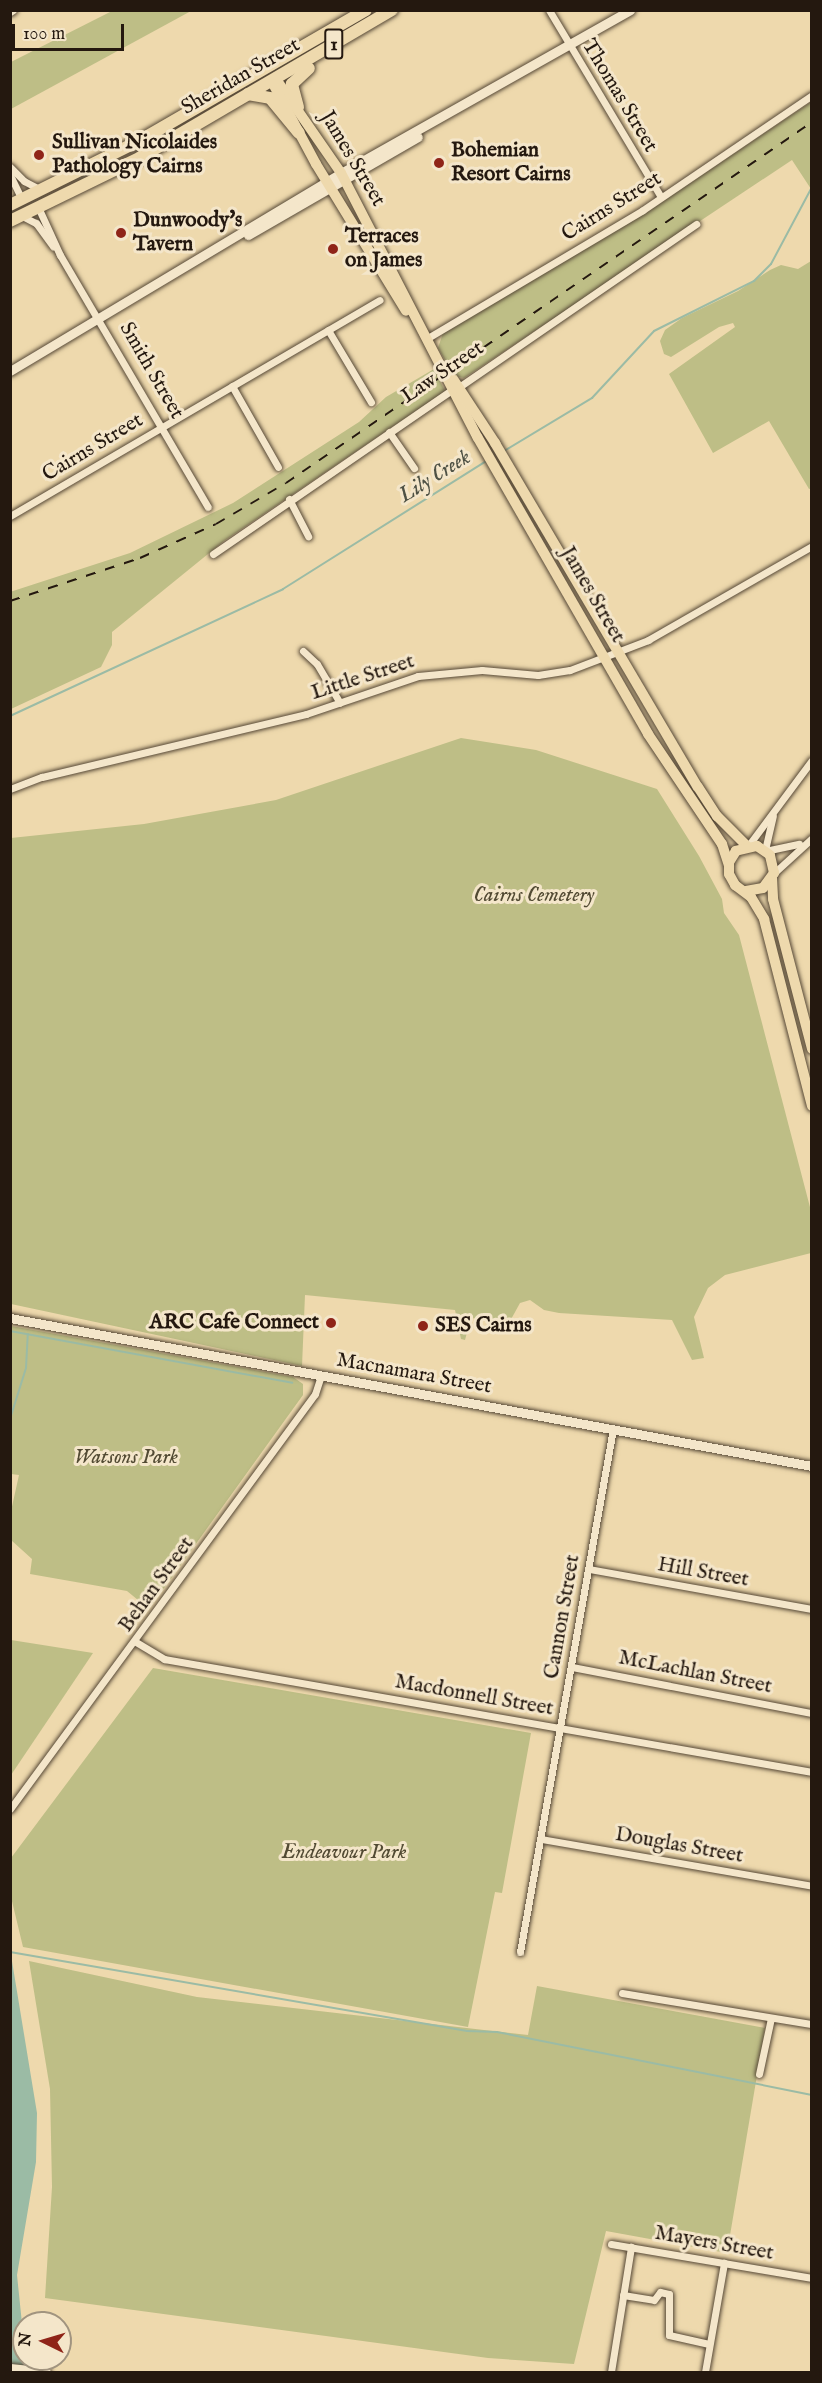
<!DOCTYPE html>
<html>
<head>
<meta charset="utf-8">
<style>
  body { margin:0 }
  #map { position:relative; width:822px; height:2383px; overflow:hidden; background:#eed9ad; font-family:"IM FELL English",serif }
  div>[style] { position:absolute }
  .green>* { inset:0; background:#bebe86 }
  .water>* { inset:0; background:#9bbba5 }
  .stream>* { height:2px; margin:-1px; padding:0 1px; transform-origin:1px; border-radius:1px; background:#9bbba5 }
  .roads { filter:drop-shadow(0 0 2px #564836) drop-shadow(0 0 2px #564836) }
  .minor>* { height:7px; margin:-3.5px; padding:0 3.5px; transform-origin:3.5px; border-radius:3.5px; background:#f4e6ca }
  .tertiary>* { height:9px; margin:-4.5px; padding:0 4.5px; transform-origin:4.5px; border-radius:4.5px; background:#f4e6ca }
  .primary>* { height:10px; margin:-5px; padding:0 5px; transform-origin:5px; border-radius:5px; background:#eed9ad }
  .trunk>* { height:12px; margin:-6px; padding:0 6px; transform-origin:6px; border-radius:6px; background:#eed9ad }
  .rail>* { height:2px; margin-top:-1px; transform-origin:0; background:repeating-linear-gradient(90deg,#24180f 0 10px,transparent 0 20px) }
  .dots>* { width:16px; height:16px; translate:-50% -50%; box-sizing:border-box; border:3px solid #f4e6ca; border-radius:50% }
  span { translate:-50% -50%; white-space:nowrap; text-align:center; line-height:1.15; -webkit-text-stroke:6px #f4e6ca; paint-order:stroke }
  .shield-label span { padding:2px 4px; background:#f4e6ca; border:2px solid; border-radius:4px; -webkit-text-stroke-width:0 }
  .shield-label { font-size:20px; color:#24180f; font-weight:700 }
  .street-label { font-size:21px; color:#24180f }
  .poi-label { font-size:21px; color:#24180f; font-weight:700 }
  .left { translate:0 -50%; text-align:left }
  .right { translate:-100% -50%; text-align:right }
  .park-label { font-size:21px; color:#524a33; font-style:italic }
  .water-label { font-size:22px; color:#4e5144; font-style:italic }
  .frame { position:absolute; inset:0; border:12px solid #24180f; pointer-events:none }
  .north { position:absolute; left:12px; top:2311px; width:60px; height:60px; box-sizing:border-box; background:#f4e6ca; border:2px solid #a1947f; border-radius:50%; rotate:275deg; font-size:16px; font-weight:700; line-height:24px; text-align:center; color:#24180f }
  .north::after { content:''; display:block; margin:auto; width:21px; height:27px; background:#8f2418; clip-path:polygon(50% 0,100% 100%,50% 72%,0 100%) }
  .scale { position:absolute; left:12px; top:24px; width:112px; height:27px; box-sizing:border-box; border:3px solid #24180f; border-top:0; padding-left:8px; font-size:18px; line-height:21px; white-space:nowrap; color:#24180f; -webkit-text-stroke:4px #f4e6ca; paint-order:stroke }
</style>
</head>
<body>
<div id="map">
  <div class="green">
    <i style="clip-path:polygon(114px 10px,191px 11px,11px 109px,11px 62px)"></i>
    <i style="clip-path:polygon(811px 102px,811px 189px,792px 160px,464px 378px,454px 376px,438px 348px,443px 333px,647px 212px)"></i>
    <i style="clip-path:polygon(811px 261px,812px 488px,809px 489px,769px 421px,713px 453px,669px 374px,735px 327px,733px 323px,719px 327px,671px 357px,664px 354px,660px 341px,665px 330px,682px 318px,738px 291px,770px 270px,781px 265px,798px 269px)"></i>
    <i style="clip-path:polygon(434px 369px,445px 391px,224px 541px,112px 632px,112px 645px,101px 667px,11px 709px,10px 592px,130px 553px,233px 503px,359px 422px,386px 397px)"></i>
    <i style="clip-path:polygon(461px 738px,536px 750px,657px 789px,699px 856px,722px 899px,724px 913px,739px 935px,811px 1211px,811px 1253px,725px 1275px,708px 1288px,694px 1317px,704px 1358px,692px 1360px,672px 1320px,559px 1313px,544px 1310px,530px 1300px,520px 1303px,509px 1323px,471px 1318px,465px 1340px,461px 1339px,455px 1310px,305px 1295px,302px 1366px,11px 1304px,11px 838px,144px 824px,276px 800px)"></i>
    <i style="clip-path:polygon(11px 1326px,293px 1377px,303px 1384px,303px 1395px,149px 1609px,127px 1591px,30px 1574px,32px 1559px,11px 1540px,11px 1511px,19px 1475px,11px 1474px)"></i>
    <i style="clip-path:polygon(11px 1640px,93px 1653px,11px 1775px,10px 1640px)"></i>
    <i style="clip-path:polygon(153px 1668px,531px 1733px,502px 1893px,495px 1892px,468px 2027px,23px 1947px,11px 1897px,11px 1858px)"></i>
    <i style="clip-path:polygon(29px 1961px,197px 1997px,528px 2035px,537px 1986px,765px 2028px,727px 2253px,606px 2231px,574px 2364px,488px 2358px,45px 2298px,52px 2187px,50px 2089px)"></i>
  </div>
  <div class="water">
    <i style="clip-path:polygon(10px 1949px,37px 2113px,36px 2162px,17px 2275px,27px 2372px,10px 2372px)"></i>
  </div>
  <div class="stream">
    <i style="left:504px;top:451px;width:103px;rotate:-31.1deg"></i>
    <i style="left:592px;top:398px;width:91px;rotate:-47.2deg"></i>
    <i style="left:654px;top:331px;width:112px;rotate:-26.6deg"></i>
    <i style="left:754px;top:281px;width:24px;rotate:-45deg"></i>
    <i style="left:771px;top:264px;width:87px;rotate:-62deg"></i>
    <i style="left:10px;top:716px;width:301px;rotate:-24.9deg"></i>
    <i style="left:283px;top:589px;width:240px;rotate:-32.2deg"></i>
    <i style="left:10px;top:1331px;width:287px;rotate:10.4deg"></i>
    <i style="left:10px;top:1419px;width:53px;rotate:-72.6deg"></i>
    <i style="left:26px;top:1368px;width:34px;rotate:-87deg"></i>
    <i style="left:10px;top:1952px;width:464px;rotate:9.8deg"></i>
    <i style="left:467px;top:2031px;width:30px;rotate:2deg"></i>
    <i style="left:497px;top:2032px;width:321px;rotate:11.3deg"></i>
  </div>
  <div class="roads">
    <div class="minor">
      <i style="left:549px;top:10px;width:218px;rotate:59.1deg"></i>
      <i style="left:10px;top:12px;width:4px;rotate:-34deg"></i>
      <i style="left:10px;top:167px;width:20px;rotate:45deg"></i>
      <i style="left:24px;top:181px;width:19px;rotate:28deg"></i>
      <i style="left:10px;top:175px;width:28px;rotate:64deg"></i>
      <i style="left:38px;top:207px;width:53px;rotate:65.4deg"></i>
      <i style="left:60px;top:255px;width:292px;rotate:59.6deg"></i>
      <i style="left:22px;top:216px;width:16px;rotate:27deg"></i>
      <i style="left:36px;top:223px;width:29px;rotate:54deg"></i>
      <i style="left:328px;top:330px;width:84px;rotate:59.2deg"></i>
      <i style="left:426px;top:339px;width:252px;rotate:-30.7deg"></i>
      <i style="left:643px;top:210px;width:204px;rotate:-34.2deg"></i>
      <i style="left:232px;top:386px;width:93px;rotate:60.4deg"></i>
      <i style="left:459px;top:387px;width:288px;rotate:-34.5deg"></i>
      <i style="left:389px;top:432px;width:44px;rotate:55.2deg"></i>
      <i style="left:289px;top:499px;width:42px;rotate:62.8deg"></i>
      <i style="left:10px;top:516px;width:428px;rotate:-30.3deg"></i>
      <i style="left:213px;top:554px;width:290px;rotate:-34.5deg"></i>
      <i style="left:303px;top:651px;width:19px;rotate:43deg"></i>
      <i style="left:317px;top:664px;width:45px;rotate:59.5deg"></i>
      <i style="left:10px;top:789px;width:34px;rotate:-21deg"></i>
      <i style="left:42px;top:777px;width:271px;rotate:-13.4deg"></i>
      <i style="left:306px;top:714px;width:118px;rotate:-18.7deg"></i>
      <i style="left:418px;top:676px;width:64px;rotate:-5.4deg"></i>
      <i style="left:482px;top:670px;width:56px;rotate:5.1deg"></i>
      <i style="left:538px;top:675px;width:32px;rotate:-9deg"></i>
      <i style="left:570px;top:670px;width:84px;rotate:-21deg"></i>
      <i style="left:648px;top:640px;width:189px;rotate:-29.8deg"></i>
      <i style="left:748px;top:846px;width:107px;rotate:-53.3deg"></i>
      <i style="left:765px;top:850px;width:35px;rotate:-77deg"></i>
      <i style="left:765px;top:851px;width:35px;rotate:-12deg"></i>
      <i style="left:774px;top:873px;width:52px;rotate:-42.6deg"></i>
      <i style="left:589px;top:1569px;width:227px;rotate:10.2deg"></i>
      <i style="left:136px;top:1642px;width:33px;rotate:31deg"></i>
      <i style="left:164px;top:1659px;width:658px;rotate:9.89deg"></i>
      <i style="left:572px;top:1667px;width:244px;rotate:10.9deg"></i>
      <i style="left:10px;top:1809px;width:515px;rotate:-53.69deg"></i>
      <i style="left:315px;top:1394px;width:20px;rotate:-72deg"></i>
      <i style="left:541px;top:1839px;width:275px;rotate:9.8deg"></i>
      <i style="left:520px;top:1952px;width:531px;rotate:-79.92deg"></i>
      <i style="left:622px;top:1993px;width:193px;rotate:9.3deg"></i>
      <i style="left:759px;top:2074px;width:57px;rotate:-77.9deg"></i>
      <i style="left:611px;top:2244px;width:204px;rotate:9.6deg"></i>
      <i style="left:623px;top:2295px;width:31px;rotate:9deg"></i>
      <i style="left:654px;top:2300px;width:10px;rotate:-53deg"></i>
      <i style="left:660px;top:2292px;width:9px;rotate:13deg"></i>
      <i style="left:669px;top:2294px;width:41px;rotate:90deg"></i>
      <i style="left:669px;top:2335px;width:41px;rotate:12.7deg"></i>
      <i style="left:611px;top:2372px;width:127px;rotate:-80.9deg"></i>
      <i style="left:705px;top:2372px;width:111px;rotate:-80.1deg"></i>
    </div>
    <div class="tertiary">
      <i style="left:248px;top:235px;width:196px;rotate:-30deg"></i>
      <i style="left:10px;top:371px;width:386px;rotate:-30.9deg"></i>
      <i style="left:341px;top:173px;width:332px;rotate:-29.4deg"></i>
      <i style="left:10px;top:1318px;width:816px;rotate:10.46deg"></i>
      <i style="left:10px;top:2368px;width:36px;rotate:6deg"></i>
    </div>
    <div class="primary">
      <i style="left:276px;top:79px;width:114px;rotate:55.3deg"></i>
      <i style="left:341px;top:173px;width:298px;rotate:62.7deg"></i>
      <i style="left:478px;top:438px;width:341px;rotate:60.1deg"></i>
      <i style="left:648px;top:734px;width:133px;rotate:56.1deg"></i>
      <i style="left:722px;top:844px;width:23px;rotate:72deg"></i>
      <i style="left:272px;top:82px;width:93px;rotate:61.8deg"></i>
      <i style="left:316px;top:164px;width:172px;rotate:58.5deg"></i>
      <i style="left:453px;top:379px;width:77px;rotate:56.7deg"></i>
      <i style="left:495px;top:443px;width:399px;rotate:59.5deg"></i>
      <i style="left:698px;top:787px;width:35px;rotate:57deg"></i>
      <i style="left:717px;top:816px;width:42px;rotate:45deg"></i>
      <i style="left:772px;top:878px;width:21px;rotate:87deg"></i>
      <i style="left:773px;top:899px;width:155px;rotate:75.4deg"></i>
      <i style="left:746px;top:891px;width:17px;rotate:-10deg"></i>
      <i style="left:763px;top:888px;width:19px;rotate:-54deg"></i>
      <i style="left:774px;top:873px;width:18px;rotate:-103deg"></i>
      <i style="left:770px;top:855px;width:16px;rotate:-145deg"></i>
      <i style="left:757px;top:846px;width:22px;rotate:167deg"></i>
      <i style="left:736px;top:851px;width:13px;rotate:122deg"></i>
      <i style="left:729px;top:862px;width:12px;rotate:90deg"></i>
      <i style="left:729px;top:874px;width:13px;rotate:61deg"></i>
      <i style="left:735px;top:885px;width:20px;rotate:37deg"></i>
      <i style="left:751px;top:897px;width:26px;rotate:59deg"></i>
      <i style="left:764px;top:919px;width:193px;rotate:75.6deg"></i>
    </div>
    <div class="trunk">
      <i style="left:248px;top:94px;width:22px;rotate:10deg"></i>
      <i style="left:270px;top:98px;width:45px;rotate:50.4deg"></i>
      <i style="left:298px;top:107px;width:24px;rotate:-105deg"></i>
      <i style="left:292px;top:84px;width:23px;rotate:-43deg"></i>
      <i style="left:10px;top:205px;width:144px;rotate:-26.4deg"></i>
      <i style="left:139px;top:141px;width:262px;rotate:-30deg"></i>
      <i style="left:10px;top:221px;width:146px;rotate:-26deg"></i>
      <i style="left:141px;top:157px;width:291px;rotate:-30.4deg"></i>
    </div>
  </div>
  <div class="rail">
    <i style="left:10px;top:601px;width:137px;rotate:-18.3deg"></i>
    <i style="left:140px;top:558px;width:83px;rotate:-24.1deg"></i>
    <i style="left:216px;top:524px;width:81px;rotate:-30.4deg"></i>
    <i style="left:286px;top:483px;width:638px;rotate:-34.46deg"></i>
  </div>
  <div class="dots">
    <i style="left:39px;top:155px;background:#8f2418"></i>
    <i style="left:439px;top:163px;background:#8f2418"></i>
    <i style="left:121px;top:233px;background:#8f2418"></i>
    <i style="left:333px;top:249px;background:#8f2418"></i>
    <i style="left:331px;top:1323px;background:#8f2418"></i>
    <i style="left:423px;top:1326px;background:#8f2418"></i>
  </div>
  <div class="shield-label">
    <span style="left:334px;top:44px">1</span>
  </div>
  <div class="street-label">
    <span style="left:241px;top:77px;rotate:-30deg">Sheridan Street</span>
    <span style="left:619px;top:96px;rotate:59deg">Thomas Street</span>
    <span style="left:352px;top:159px;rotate:59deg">James Street</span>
    <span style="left:612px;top:207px;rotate:-32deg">Cairns Street</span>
    <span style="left:151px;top:371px;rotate:60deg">Smith Street</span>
    <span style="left:443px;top:373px;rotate:-34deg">Law Street</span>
    <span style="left:93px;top:448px;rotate:-31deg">Cairns Street</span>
    <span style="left:592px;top:595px;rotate:60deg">James Street</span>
    <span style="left:363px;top:678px;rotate:-18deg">Little Street</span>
    <span style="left:414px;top:1374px;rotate:10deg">Macnamara Street</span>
    <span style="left:703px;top:1573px;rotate:10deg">Hill Street</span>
    <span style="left:157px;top:1585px;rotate:-54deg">Behan Street</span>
    <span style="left:563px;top:1617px;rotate:-80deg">Cannon Street</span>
    <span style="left:695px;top:1673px;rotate:11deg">McLachlan Street</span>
    <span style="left:474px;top:1696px;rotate:10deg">Macdonnell Street</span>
    <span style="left:679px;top:1846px;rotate:10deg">Douglas Street</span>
    <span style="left:714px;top:2244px;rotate:10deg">Mayers Street</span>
  </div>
  <div class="poi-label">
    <span class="left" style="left:52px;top:155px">Sullivan Nicolaides<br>Pathology Cairns</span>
    <span class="left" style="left:451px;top:163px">Bohemian<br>Resort Cairns</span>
    <span class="left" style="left:133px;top:233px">Dunwoody's<br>Tavern</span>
    <span class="left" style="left:345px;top:249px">Terraces<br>on James</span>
    <span class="right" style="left:319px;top:1323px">ARC Cafe Connect</span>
    <span class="left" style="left:435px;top:1326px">SES Cairns</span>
  </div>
  <div class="park-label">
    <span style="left:534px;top:896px">Cairns Cemetery</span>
    <span style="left:126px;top:1458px">Watsons Park</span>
    <span style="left:344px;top:1853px">Endeavour Park</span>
  </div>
  <div class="water-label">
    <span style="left:435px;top:477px;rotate:-32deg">Lily Creek</span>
  </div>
  <div class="frame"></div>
  <div class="north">N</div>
  <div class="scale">100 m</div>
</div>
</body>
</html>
